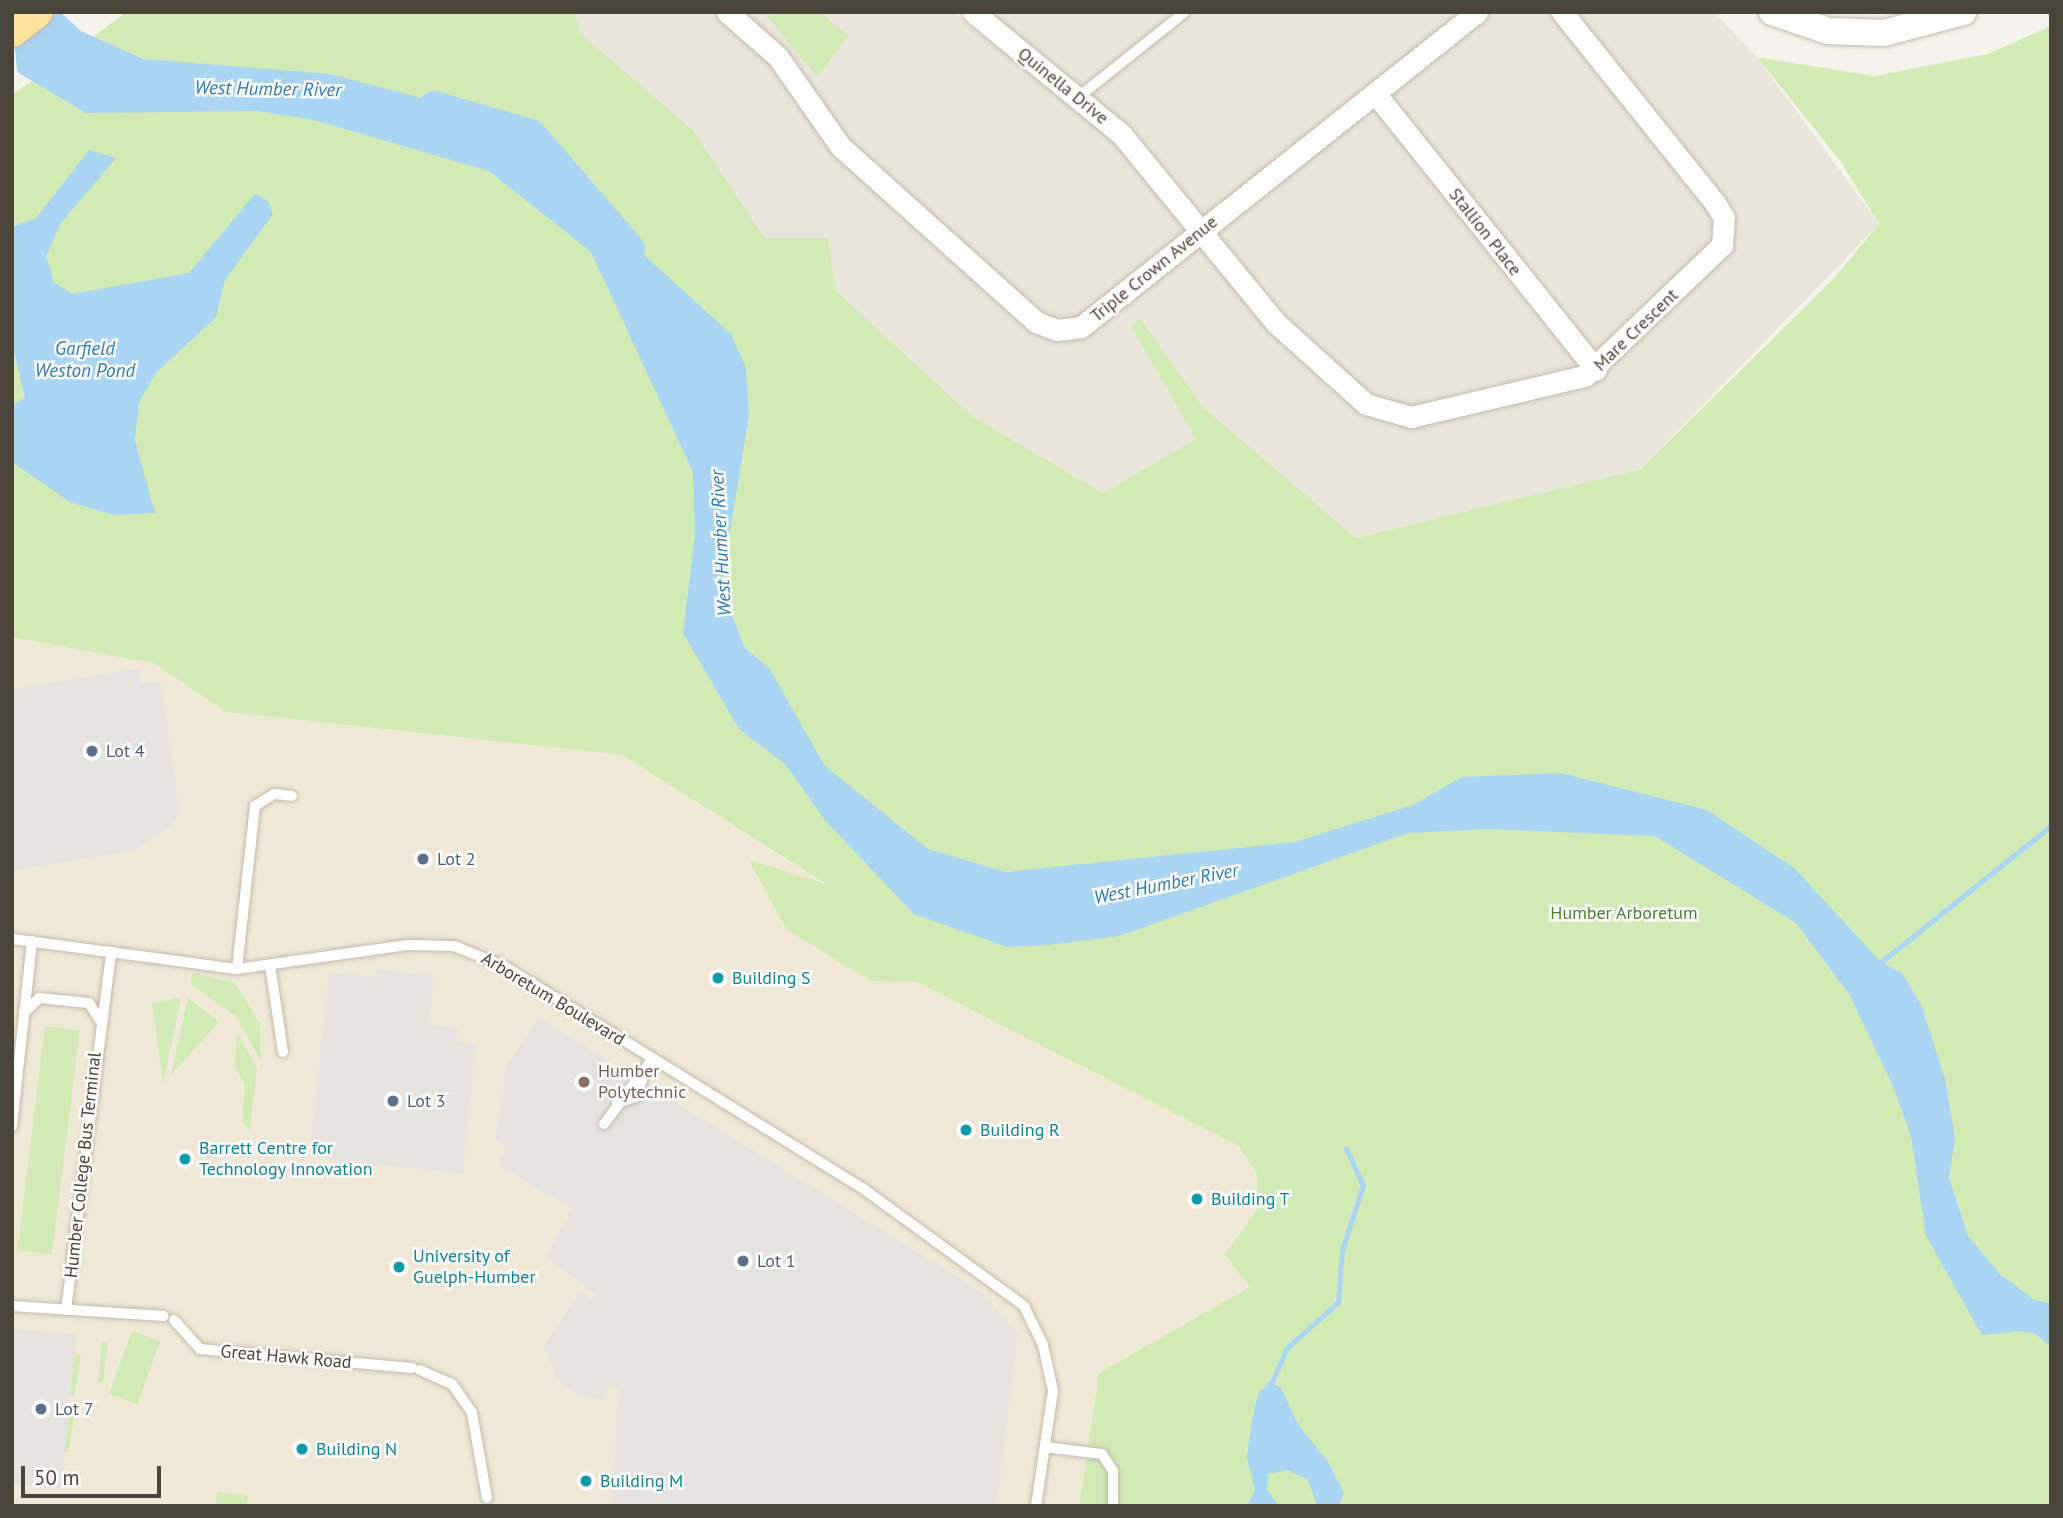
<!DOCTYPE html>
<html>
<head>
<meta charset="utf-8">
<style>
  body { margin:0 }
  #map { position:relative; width:2063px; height:1518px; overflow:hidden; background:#f6f3ec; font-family:"PT Sans",sans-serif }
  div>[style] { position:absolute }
  .residential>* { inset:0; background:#eae5da }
  .education>* { inset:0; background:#efe8d6 }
  .green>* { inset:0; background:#d2eab5; transform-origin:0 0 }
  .parking>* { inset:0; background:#e5e3e0 }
  .water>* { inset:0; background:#a9d4f2 }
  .stream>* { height:5px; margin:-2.5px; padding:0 2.5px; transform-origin:2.5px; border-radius:2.5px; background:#a9d4f2 }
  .river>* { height:33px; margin:-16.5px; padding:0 16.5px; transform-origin:16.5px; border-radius:16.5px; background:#a9d4f2 }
  .roads { filter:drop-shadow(0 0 2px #c2bbae) drop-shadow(0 0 2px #c2bbae) }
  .service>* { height:10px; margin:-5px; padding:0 5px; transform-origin:5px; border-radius:5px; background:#fff }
  .minor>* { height:21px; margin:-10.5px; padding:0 10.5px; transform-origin:10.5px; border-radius:10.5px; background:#fff }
  .tertiary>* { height:26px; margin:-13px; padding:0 13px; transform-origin:13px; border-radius:13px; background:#fff }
  .primary>* { height:32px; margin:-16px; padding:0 16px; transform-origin:16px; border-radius:16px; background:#ffe39c }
  .dots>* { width:19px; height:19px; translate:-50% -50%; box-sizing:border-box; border:4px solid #fff; border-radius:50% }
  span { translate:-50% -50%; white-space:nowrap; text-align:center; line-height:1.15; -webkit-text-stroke:5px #fff; paint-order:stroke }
  .street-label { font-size:18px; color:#4b4439 }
  .service-label { font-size:18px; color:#4e5e75 }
  .left { translate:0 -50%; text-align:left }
  .park-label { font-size:18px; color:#4a7f2a }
  .culture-label { font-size:18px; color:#0d838f }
  .education-label { font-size:18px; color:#785e54 }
  .water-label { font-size:19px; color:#2e7ab2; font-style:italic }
  .frame { position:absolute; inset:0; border:14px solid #4b4439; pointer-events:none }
  .scale { position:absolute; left:21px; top:1466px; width:140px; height:32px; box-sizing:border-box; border:4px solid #4b4439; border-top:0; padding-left:9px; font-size:21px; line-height:24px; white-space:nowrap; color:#4b4439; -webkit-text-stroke:5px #fff; paint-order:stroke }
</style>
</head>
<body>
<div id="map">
  <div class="residential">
    <i style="clip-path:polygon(576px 12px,953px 12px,980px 35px,998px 12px,1714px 12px,1757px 57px,1879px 224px,1641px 469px,1356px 538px,1203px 407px,1140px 318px,1151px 355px,1197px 439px,1103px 493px,972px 416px,836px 291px,828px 238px,765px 238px,693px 130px,580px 33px)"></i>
  </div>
  <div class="education">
    <i style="clip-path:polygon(31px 636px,153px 663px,226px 712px,622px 755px,872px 914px,1264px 1145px,1319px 1248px,1099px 1373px,1079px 1506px,12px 1506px,12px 637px)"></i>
  </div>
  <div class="green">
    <i style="clip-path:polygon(127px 12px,576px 12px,580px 33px,693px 130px,765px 238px,828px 238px,836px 291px,972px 416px,1103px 493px,1196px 439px,1131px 326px,1140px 318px,1203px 407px,1356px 538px,1641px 469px,1833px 279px,1879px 224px,1841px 162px,1757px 57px,1874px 76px,1988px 54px,2051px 26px,2051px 1506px,1079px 1506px,1099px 1373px,1250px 1287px,1225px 1255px,1258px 1208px,1257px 1174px,1239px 1146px,917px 982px,871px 981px,787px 930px,749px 860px,826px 884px,622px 755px,226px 712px,153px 663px,12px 637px,12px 95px)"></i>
    <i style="clip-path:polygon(820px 12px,848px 36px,817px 77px,766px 15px)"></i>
    <i style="clip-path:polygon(192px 973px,235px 983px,260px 1024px,261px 1062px,237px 1017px,191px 984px)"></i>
    <i style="clip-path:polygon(181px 997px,163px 1084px,152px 1003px)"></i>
    <i style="clip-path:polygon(188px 998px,219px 1022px,171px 1075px)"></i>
    <i style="left:45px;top:1026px;width:35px;height:226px;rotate:7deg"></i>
    <i style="clip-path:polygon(237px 1033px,257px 1068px,250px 1131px,242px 1122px,245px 1084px,234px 1065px)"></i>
    <i style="left:132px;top:1331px;width:30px;height:67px;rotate:20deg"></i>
    <i style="clip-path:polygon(102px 1342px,108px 1342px,103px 1383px,98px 1382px)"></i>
    <i style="left:75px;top:1354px;width:6px;height:41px;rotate:9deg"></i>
    <i style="left:69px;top:1411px;width:6px;height:41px;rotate:9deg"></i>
    <i style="clip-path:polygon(217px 1492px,248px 1496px,247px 1504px,263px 1506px,215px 1506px)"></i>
  </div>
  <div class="parking">
    <i style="clip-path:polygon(138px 668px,141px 683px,161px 683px,180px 812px,170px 827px,134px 850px,12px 871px,12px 690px)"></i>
    <i style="clip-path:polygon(377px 969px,434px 976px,429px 1025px,458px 1028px,457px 1042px,476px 1045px,463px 1174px,309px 1157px,329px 972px,375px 977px)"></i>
    <i style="clip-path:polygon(538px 1017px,982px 1292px,1018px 1333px,997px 1506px,611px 1506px,619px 1386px,607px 1386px,604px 1400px,575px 1394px,557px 1380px,544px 1345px,580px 1291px,592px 1300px,595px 1294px,546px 1257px,572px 1209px,498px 1165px,508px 1147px,495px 1141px,506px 1067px)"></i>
    <i style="clip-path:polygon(12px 1329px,77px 1334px,61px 1489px,12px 1484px)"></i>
  </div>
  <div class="water">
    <i style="clip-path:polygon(12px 12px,60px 12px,81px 31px,143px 59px,330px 74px,459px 108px,570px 177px,600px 215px,731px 334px,746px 368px,749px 415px,721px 587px,745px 648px,770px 669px,824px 765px,928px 849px,1006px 872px,1295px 842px,1413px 805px,1462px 777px,1561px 773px,1707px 810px,1794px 868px,1881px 962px,1902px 973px,1922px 1007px,1945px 1079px,1955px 1138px,1949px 1178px,1968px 1236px,2033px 1314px,2035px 1330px,1982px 1335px,1926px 1236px,1911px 1136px,1894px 1088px,1849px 994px,1796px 923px,1655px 836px,1488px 829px,1408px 833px,1119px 936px,1048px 945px,1007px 947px,914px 914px,825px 820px,785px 764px,739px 729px,683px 633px,695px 535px,693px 472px,591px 252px,489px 171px,314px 120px,257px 111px,86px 113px,17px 72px)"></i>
    <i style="clip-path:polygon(89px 150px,116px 158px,61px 223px,46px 256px,54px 282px,72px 294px,189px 273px,255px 194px,268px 201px,273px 214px,225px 280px,216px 317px,156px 373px,139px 402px,135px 440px,155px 513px,114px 515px,70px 502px,12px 462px,12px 405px,25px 398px,12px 341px,12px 227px,36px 218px)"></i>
    <i style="clip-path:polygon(1269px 1382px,1281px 1388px,1298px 1424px,1329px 1463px,1344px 1493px,1339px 1506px,1317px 1506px,1308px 1480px,1287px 1470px,1268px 1474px,1267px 1489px,1279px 1506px,1247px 1506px,1255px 1490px,1247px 1458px,1251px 1426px,1258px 1394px)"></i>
  </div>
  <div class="stream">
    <i style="left:1881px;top:962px;width:218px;rotate:-38.7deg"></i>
    <i style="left:2035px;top:1330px;width:21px;rotate:39deg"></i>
    <i style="left:1271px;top:1384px;width:39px;rotate:-66deg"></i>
    <i style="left:1287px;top:1348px;width:69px;rotate:-42deg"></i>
    <i style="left:1338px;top:1302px;width:52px;rotate:-85.6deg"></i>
    <i style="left:1342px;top:1250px;width:68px;rotate:-72.1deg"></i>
    <i style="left:1363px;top:1185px;width:40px;rotate:-115deg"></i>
  </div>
  <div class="river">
    <i style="left:434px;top:107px;width:100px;rotate:16.3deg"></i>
    <i style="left:530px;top:135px;width:150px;rotate:49.3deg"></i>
    <i style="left:1995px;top:1291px;width:40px;rotate:37deg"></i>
    <i style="left:2027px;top:1315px;width:25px;rotate:12deg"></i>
  </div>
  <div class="roads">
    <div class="service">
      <i style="left:1076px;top:99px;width:139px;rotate:-38.6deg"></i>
      <i style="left:12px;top:939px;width:227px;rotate:7.6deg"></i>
      <i style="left:237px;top:969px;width:172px;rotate:-8deg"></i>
      <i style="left:407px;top:945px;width:47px;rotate:1.2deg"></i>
      <i style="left:454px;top:946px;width:54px;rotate:21.8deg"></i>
      <i style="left:504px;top:966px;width:425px;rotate:31.8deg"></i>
      <i style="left:865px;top:1190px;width:197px;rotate:36.1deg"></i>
      <i style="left:1024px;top:1306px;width:43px;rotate:64deg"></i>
      <i style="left:1043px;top:1345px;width:47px;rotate:77.7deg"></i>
      <i style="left:1053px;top:1391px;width:116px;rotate:98.4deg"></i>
      <i style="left:270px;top:965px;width:88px;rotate:81.5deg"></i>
      <i style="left:237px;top:969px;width:164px;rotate:-83.7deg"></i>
      <i style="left:255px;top:806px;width:22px;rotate:-32deg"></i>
      <i style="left:274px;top:794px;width:18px;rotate:6deg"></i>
      <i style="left:24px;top:1013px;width:21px;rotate:-45deg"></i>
      <i style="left:39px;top:998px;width:50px;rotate:5.7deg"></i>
      <i style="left:89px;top:1003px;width:19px;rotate:58deg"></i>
      <i style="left:617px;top:1103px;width:20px;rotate:-18deg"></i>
      <i style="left:636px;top:1097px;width:28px;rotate:-71deg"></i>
      <i style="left:604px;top:1124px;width:82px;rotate:-53.4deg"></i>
      <i style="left:12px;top:1126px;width:186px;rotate:-83.8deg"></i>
      <i style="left:12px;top:1306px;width:152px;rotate:3.8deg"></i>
      <i style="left:66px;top:1310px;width:361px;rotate:-82.8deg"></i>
      <i style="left:174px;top:1320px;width:39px;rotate:48deg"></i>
      <i style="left:200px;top:1349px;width:213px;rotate:5.1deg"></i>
      <i style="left:420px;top:1370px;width:35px;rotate:24deg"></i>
      <i style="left:452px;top:1384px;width:35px;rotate:55deg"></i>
      <i style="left:472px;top:1413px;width:86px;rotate:80deg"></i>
      <i style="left:1045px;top:1447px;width:57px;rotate:7deg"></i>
      <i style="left:1102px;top:1454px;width:20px;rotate:57deg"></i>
      <i style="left:1113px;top:1471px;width:35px;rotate:90deg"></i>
    </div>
    <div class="minor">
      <i style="left:727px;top:12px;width:68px;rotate:41.4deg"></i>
      <i style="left:778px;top:57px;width:108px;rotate:55.1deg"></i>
      <i style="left:840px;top:146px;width:263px;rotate:41.9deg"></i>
      <i style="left:1036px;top:322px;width:22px;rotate:21deg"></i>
      <i style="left:1057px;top:330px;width:24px;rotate:-7deg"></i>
      <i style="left:1081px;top:327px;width:506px;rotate:-38.5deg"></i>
      <i style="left:973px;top:12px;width:193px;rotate:39.5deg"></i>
      <i style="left:1122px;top:135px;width:243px;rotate:50.7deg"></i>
      <i style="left:1276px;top:323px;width:121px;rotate:42deg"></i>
      <i style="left:1366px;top:404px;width:47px;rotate:16.1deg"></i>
      <i style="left:1411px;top:417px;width:179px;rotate:-13.3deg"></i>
      <i style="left:1585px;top:376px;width:190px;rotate:-43.7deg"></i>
      <i style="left:1722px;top:245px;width:27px;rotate:-86deg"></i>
      <i style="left:1724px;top:218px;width:17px;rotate:-121deg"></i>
      <i style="left:1715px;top:203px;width:245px;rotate:-128.7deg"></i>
      <i style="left:1375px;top:93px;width:354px;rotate:51.4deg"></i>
    </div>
    <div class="tertiary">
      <i style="left:1772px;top:12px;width:59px;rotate:18.7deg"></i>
      <i style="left:1828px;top:31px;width:56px;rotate:2deg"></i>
      <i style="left:1884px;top:33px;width:82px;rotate:-14.9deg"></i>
    </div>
    <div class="primary">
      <i style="left:12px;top:31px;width:31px;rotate:-38deg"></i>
    </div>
  </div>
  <div class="dots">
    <i style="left:92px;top:751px;background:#5c6f8a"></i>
    <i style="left:423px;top:859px;background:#5c6f8a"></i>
    <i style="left:718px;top:978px;background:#0f9aa8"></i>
    <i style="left:584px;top:1082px;background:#8d6e63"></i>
    <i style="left:393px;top:1101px;background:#5c6f8a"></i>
    <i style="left:966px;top:1130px;background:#0f9aa8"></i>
    <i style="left:185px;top:1159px;background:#0f9aa8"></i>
    <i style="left:1197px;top:1199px;background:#0f9aa8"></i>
    <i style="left:743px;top:1261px;background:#5c6f8a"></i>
    <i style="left:399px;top:1267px;background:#0f9aa8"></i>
    <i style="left:41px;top:1409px;background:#5c6f8a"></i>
    <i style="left:302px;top:1449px;background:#0f9aa8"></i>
    <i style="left:586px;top:1481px;background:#0f9aa8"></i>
  </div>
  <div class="street-label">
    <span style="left:1063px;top:86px;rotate:39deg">Quinella Drive</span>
    <span style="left:1485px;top:232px;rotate:52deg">Stallion Place</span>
    <span style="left:1154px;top:269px;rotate:-39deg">Triple Crown Avenue</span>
    <span style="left:1636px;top:330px;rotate:-44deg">Mare Crescent</span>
    <span style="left:553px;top:999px;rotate:31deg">Arboretum Boulevard</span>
    <span style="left:83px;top:1165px;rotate:-84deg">Humber College Bus Terminal</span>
    <span style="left:286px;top:1357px;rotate:5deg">Great Hawk Road</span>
  </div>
  <div class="service-label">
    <span class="left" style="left:106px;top:751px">Lot 4</span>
    <span class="left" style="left:437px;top:859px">Lot 2</span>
    <span class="left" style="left:407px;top:1101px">Lot 3</span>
    <span class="left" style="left:757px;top:1261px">Lot 1</span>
    <span class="left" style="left:55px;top:1409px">Lot 7</span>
  </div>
  <div class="park-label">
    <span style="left:1624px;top:913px">Humber Arboretum</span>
  </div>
  <div class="culture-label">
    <span class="left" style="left:732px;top:978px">Building S</span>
    <span class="left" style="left:980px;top:1130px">Building R</span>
    <span class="left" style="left:199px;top:1159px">Barrett Centre for<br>Technology Innovation</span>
    <span class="left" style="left:1211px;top:1199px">Building T</span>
    <span class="left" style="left:413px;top:1267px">University of<br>Guelph-Humber</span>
    <span class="left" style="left:316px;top:1449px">Building N</span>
    <span class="left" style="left:600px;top:1481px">Building M</span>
  </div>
  <div class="education-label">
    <span class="left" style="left:598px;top:1082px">Humber<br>Polytechnic</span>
  </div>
  <div class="water-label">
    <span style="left:268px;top:89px;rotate:1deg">West Humber River</span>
    <span style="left:85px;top:360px">Garfield<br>Weston Pond</span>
    <span style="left:721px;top:543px;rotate:-93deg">West Humber River</span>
    <span style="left:1166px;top:884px;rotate:-11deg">West Humber River</span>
  </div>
  <div class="frame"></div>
  <div class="scale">50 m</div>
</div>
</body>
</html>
